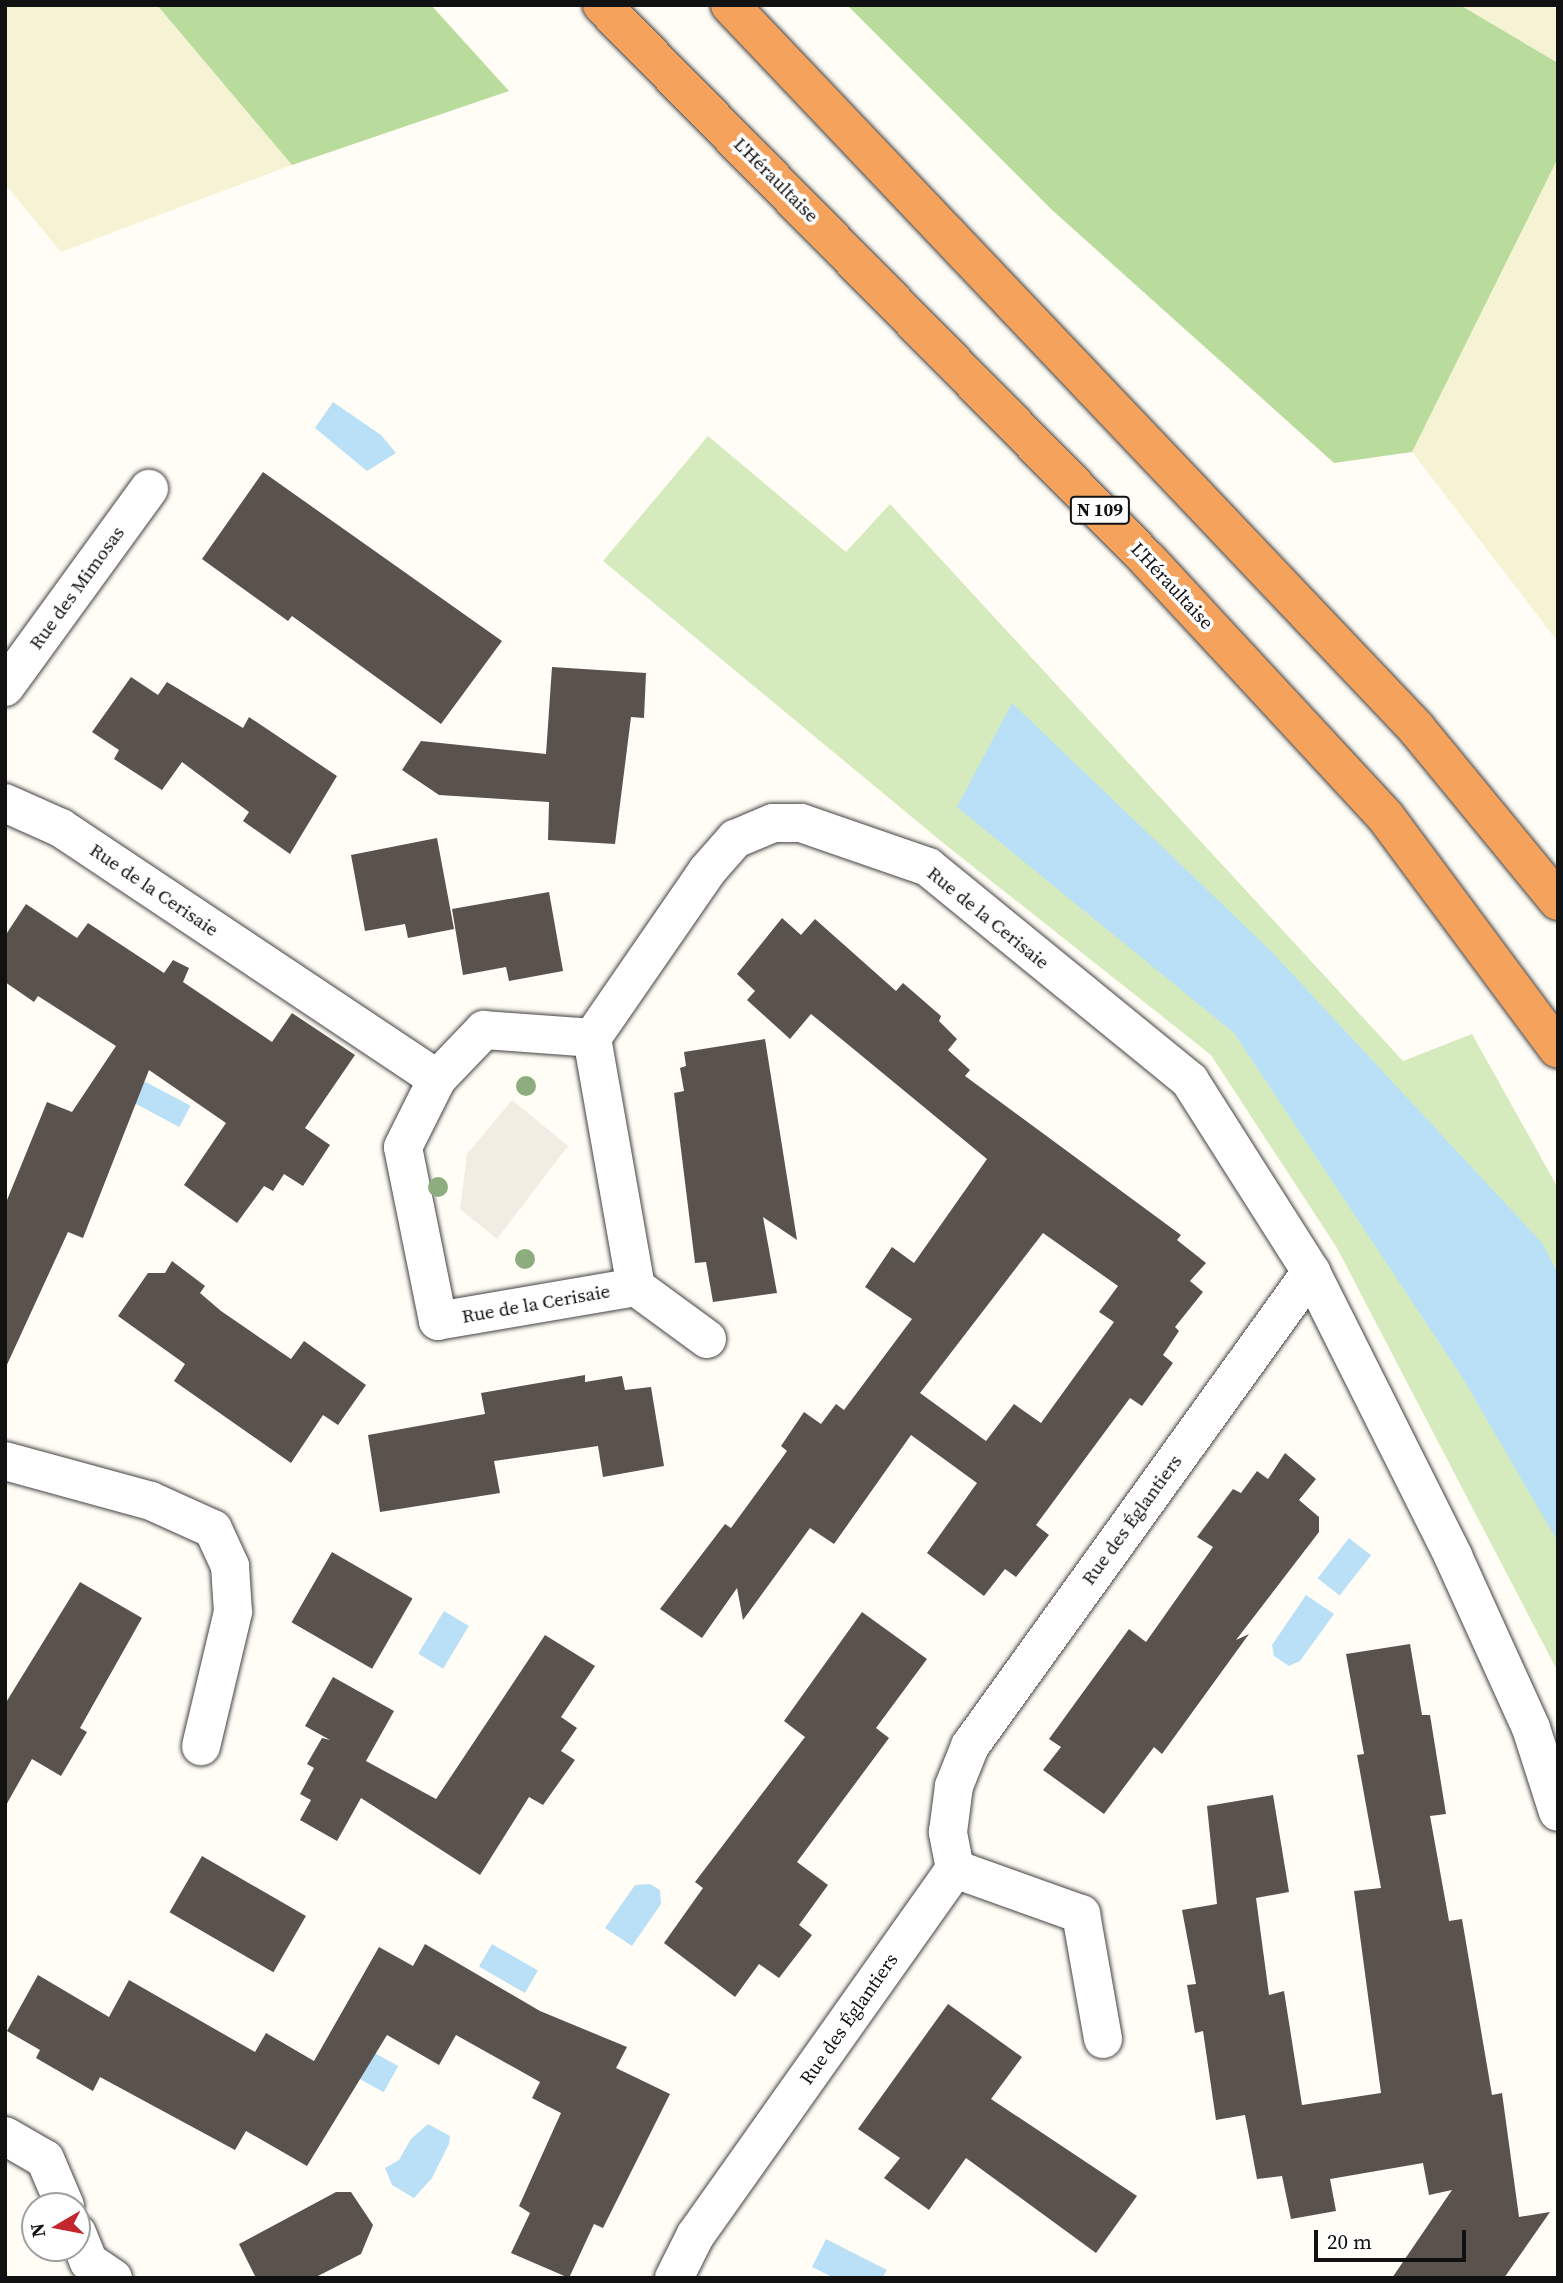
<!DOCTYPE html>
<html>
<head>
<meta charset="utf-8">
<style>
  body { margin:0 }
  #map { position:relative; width:1563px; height:2283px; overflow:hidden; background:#fffdf5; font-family:"Source Serif 4",serif }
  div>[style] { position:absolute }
  .farmland>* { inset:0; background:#f6f3d4 }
  .green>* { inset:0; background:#d5ebbd }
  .forest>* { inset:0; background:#b9dc9c }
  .plaza>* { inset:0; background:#f1ede2 }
  .water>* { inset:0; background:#b9e0f7; transform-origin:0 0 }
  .building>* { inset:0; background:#5a524d; transform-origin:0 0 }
  .roads { filter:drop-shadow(0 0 2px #444) drop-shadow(0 0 2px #444) }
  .minor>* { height:38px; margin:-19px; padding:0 19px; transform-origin:19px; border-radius:19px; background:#fff }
  .highway>* { height:38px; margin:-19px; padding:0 19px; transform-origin:19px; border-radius:19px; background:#f5a25d }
  .trees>* { width:20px; height:20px; margin:-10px; border-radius:50%; background:#8dad7f }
  span { translate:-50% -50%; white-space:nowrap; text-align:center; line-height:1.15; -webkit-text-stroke:7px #fff; paint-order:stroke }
  .shield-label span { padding:2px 5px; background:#fff; border:2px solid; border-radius:5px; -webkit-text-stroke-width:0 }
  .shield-label { font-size:18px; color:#111; font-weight:700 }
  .street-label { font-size:19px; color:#111 }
  .frame { position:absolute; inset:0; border:7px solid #111; pointer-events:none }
  .north { position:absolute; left:21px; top:2192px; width:70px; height:70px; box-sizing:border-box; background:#fff; border:2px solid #a0a0a0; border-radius:50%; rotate:260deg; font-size:19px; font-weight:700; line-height:28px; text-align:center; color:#111 }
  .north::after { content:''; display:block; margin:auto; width:24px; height:32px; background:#c4262e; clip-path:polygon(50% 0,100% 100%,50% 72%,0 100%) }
  .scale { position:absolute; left:1314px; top:2230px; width:152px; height:32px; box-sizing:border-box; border:4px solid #111; border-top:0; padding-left:9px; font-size:21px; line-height:24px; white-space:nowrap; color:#111; -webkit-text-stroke:5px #fff; paint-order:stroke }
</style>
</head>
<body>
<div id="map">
  <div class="farmland">
    <i style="clip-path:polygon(5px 5px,157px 5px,292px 165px,61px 252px,5px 184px)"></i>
    <i style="clip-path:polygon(1460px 5px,1558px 5px,1558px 63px)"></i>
    <i style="clip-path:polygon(1558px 158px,1558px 642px,1412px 452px)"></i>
  </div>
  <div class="green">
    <i style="clip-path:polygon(708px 436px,846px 552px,890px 504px,1403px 1061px,1472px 1034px,1558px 1188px,1558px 1672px,1337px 1248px,1211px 1055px,942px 842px,603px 561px)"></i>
  </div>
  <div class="forest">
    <i style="clip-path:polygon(157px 5px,431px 5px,509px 91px,292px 165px)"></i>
    <i style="clip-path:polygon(847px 5px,1460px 5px,1558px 63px,1558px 158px,1412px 452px,1334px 463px,1051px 209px)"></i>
  </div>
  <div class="plaza">
    <i style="clip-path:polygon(512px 1100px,568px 1146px,497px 1239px,460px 1209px,467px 1154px)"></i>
  </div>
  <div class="water">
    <i style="clip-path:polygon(333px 402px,381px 435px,396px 453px,367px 471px,315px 428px)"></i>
    <i style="clip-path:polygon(1012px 703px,1270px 950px,1543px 1244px,1558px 1274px,1558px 1542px,1462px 1377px,1234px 1033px,957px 807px)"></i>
    <i style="left:142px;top:1080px;width:55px;height:24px;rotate:28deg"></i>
    <i style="left:1349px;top:1538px;width:28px;height:51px;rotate:38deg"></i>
    <i style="clip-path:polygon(1306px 1595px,1334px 1614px,1300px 1661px,1289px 1666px,1274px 1656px,1272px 1645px)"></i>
    <i style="left:444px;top:1611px;width:29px;height:50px;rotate:31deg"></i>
    <i style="clip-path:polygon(650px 1884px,660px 1890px,661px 1904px,632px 1946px,605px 1928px,635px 1885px)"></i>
    <i style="left:492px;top:1944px;width:53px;height:26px;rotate:30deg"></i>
    <i style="left:344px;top:2036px;width:62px;height:30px;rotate:29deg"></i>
    <i style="clip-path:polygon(428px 2124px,450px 2136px,449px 2144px,432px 2178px,414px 2198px,392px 2185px,385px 2168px,399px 2160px,411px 2139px)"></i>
    <i style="clip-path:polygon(826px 2239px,887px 2270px,882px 2278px,834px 2278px,812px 2267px)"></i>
  </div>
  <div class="building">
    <i style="clip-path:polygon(263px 472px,502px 641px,441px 724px,292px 616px,288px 621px,202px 559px)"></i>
    <i style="clip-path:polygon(552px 667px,646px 673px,644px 718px,631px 717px,615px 844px,548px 840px,549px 802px,439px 795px,402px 770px,421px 741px,546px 754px)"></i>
    <i style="clip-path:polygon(131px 677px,158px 695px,167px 682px,243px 728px,249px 717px,337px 776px,290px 854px,243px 821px,249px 812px,182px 762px,162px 790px,114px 759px,119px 750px,92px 732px)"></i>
    <i style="clip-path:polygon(437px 838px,454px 929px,408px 938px,405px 924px,365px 931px,351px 855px)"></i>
    <i style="clip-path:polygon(549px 892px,563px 971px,509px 981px,506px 967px,463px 975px,452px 909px)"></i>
    <i style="clip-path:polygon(26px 904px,77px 938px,88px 923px,164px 973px,173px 960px,189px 968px,183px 982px,272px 1042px,292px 1013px,355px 1055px,305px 1128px,330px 1145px,303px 1186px,284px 1174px,273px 1191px,264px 1186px,237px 1223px,184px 1185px,226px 1123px,149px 1070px,83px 1238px,68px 1232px,5px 1369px,5px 1205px,47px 1102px,72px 1112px,116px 1046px,38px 996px,34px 1002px,5px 982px,5px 936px)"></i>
    <i style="clip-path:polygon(evenodd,782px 918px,801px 935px,815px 919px,896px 991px,903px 983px,941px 1016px,939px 1021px,957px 1039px,948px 1050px,970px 1070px,965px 1076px,1181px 1235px,1177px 1240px,1206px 1263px,1190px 1281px,1203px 1292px,1175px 1327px,1179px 1331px,1163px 1355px,1173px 1363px,1142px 1406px,1130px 1398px,1036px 1525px,1049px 1535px,1016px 1577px,1005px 1569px,984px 1596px,927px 1553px,977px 1483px,911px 1435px,834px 1544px,810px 1528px,743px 1620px,737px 1588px,702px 1638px,660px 1609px,725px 1524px,731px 1528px,787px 1451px,781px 1446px,804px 1412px,821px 1424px,836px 1404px,844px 1410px,912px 1319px,865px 1287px,892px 1247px,914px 1263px,987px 1159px,811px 1014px,790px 1039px,747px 1000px,755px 991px,737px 974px,782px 918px,1043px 1233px,1118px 1286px,1099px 1312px,1114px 1322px,1041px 1423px,1014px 1404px,986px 1441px,920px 1393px,1043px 1233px)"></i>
    <i style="clip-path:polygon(765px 1039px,797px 1240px,763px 1217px,777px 1293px,713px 1302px,706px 1262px,695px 1263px,674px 1093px,684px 1091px,680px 1068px,686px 1066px,684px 1052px)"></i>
    <i style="clip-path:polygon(172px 1261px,205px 1286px,200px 1293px,221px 1311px,291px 1359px,304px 1341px,366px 1385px,338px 1425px,323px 1415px,291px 1463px,174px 1381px,185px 1364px,118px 1316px,148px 1273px,165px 1273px)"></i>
    <i style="clip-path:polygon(585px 1375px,585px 1382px,622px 1376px,625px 1390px,651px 1387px,664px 1466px,603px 1477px,598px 1446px,494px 1461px,500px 1493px,380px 1512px,368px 1435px,485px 1414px,481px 1393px)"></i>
    <i style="clip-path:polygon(1285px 1453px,1316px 1479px,1299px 1500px,1319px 1517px,1319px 1532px,1236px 1640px,1249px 1634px,1162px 1754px,1154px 1747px,1104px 1814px,1043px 1770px,1061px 1747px,1049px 1739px,1129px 1629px,1146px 1642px,1213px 1547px,1197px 1537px,1233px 1489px,1241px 1493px,1257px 1471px,1268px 1479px)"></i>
    <i style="left:332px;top:1552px;width:93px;height:81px;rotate:30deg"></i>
    <i style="clip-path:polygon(80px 1582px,142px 1618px,80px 1728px,87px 1732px,61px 1776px,32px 1759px,5px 1807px,5px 1704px)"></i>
    <i style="clip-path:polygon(862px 1612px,927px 1659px,876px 1728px,889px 1738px,797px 1862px,828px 1885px,799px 1925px,812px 1935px,779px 1978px,759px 1964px,735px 1997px,664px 1943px,703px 1888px,695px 1882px,805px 1737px,784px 1721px)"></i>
    <i style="clip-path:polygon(545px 1635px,595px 1666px,561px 1717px,577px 1728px,561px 1751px,575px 1760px,543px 1805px,529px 1797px,480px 1875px,361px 1798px,337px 1841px,300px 1820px,311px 1800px,300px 1794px,314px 1768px,307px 1764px,322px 1738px,330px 1740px,305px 1726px,333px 1677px,394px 1711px,366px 1761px,436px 1799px)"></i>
    <i style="clip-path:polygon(1410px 1644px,1422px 1715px,1430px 1715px,1446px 1814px,1430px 1816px,1449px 1921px,1462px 1919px,1492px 2095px,1502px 2093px,1519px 2217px,1550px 2212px,1504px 2278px,1392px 2278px,1452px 2190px,1429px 2195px,1423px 2163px,1330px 2179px,1336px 2211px,1291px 2219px,1282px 2176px,1257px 2179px,1245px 2115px,1216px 2120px,1203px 2031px,1195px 2033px,1187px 1985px,1196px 1984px,1182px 1910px,1217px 1904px,1207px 1806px,1273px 1795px,1289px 1892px,1256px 1898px,1269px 1995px,1284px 1991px,1302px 2105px,1381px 2093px,1354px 1891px,1381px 1888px,1357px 1755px,1364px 1754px,1346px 1654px)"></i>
    <i style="left:202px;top:1856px;width:120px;height:65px;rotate:30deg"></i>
    <i style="clip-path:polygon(425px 1944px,540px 2011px,627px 2047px,616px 2068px,670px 2094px,603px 2228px,594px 2224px,569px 2278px,511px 2253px,530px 2213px,519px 2206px,561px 2113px,532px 2098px,540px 2082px,456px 2035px,439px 2065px,387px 2035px,307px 2166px,246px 2131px,235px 2150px,100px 2077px,93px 2091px,36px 2058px,40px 2050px,7px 2031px,38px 1975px,109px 2017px,129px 1980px,255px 2052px,266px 2033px,314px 2061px,379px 1947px,413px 1966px)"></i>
    <i style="clip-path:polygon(948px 2004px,1022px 2057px,991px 2099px,1137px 2196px,1096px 2253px,966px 2158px,929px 2210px,884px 2178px,900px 2158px,858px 2129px)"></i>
    <i style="clip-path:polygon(336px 2192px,351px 2192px,373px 2225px,361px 2254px,314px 2278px,256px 2278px,239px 2244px)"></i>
  </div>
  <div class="roads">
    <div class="minor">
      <i style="left:5px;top:687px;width:245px;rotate:-54deg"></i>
      <i style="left:5px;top:803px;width:61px;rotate:24.1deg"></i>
      <i style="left:61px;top:828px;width:452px;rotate:33.7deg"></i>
      <i style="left:484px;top:1030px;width:108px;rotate:4.2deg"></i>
      <i style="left:592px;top:1038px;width:253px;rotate:80deg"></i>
      <i style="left:636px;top:1287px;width:201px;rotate:170.3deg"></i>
      <i style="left:438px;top:1321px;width:177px;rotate:-101.4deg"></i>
      <i style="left:403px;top:1147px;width:76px;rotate:-63.4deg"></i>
      <i style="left:437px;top:1079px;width:68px;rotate:-46.2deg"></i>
      <i style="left:592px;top:1038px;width:203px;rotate:-55.4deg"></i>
      <i style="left:707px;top:871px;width:43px;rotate:-48.8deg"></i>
      <i style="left:735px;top:839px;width:41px;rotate:-22.8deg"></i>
      <i style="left:773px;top:823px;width:28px"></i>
      <i style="left:801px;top:823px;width:134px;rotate:19.1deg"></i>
      <i style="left:928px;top:867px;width:338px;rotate:39.2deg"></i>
      <i style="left:1190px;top:1081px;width:226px;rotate:57.6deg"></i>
      <i style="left:1311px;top:1272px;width:318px;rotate:63.4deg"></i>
      <i style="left:1453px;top:1556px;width:189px;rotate:65.6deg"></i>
      <i style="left:1531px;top:1728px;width:88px;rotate:72.2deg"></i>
      <i style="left:636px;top:1287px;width:88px;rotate:36.2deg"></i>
      <i style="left:5px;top:1461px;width:151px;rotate:15.3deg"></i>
      <i style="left:151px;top:1501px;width:68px;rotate:24.3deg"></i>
      <i style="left:213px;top:1529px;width:41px;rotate:65.3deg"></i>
      <i style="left:230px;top:1566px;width:46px;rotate:86.3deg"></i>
      <i style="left:233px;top:1612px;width:138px;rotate:103.4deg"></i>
      <i style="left:955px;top:1869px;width:134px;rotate:19.7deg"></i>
      <i style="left:1081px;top:1914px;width:127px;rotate:80deg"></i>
      <i style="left:5px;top:2136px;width:46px;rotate:29.9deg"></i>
      <i style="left:45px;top:2159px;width:51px;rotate:66.9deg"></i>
      <i style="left:77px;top:2233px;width:31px;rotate:68deg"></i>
      <i style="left:89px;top:2262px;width:29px;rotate:34deg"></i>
      <i style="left:674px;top:2278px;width:47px;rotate:-63.4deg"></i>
      <i style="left:695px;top:2236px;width:450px;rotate:-54.7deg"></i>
      <i style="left:955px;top:1869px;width:38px;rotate:-101deg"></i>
      <i style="left:948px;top:1832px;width:46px;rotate:-82.6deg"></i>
      <i style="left:954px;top:1786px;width:43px;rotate:-68.2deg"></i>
      <i style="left:970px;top:1746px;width:584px;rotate:-54.27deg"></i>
    </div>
    <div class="highway">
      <i style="left:602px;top:5px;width:777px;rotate:45.47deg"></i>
      <i style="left:1147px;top:559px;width:350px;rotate:47.2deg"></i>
      <i style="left:1385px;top:816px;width:290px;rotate:53.4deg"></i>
      <i style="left:730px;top:5px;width:997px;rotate:46.5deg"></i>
      <i style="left:1416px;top:728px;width:224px;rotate:50.6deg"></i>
    </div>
  </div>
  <div class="trees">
    <i style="left:526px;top:1086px"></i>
    <i style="left:438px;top:1187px"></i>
    <i style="left:525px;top:1259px"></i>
  </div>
  <div class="shield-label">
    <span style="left:1100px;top:510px">N 109</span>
  </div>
  <div class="street-label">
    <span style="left:776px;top:180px;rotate:45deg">L'Héraultaise</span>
    <span style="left:1172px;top:586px;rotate:47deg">L'Héraultaise</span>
    <span style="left:77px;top:588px;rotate:-54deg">Rue des Mimosas</span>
    <span style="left:154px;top:890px;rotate:34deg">Rue de la Cerisaie</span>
    <span style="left:988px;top:918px;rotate:39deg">Rue de la Cerisaie</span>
    <span style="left:536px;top:1304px;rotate:-10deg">Rue de la Cerisaie</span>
    <span style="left:1132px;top:1520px;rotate:-54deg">Rue des Églantiers</span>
    <span style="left:849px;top:2019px;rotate:-55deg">Rue des Églantiers</span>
  </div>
  <div class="frame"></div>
  <div class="north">N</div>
  <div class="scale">20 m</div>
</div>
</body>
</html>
